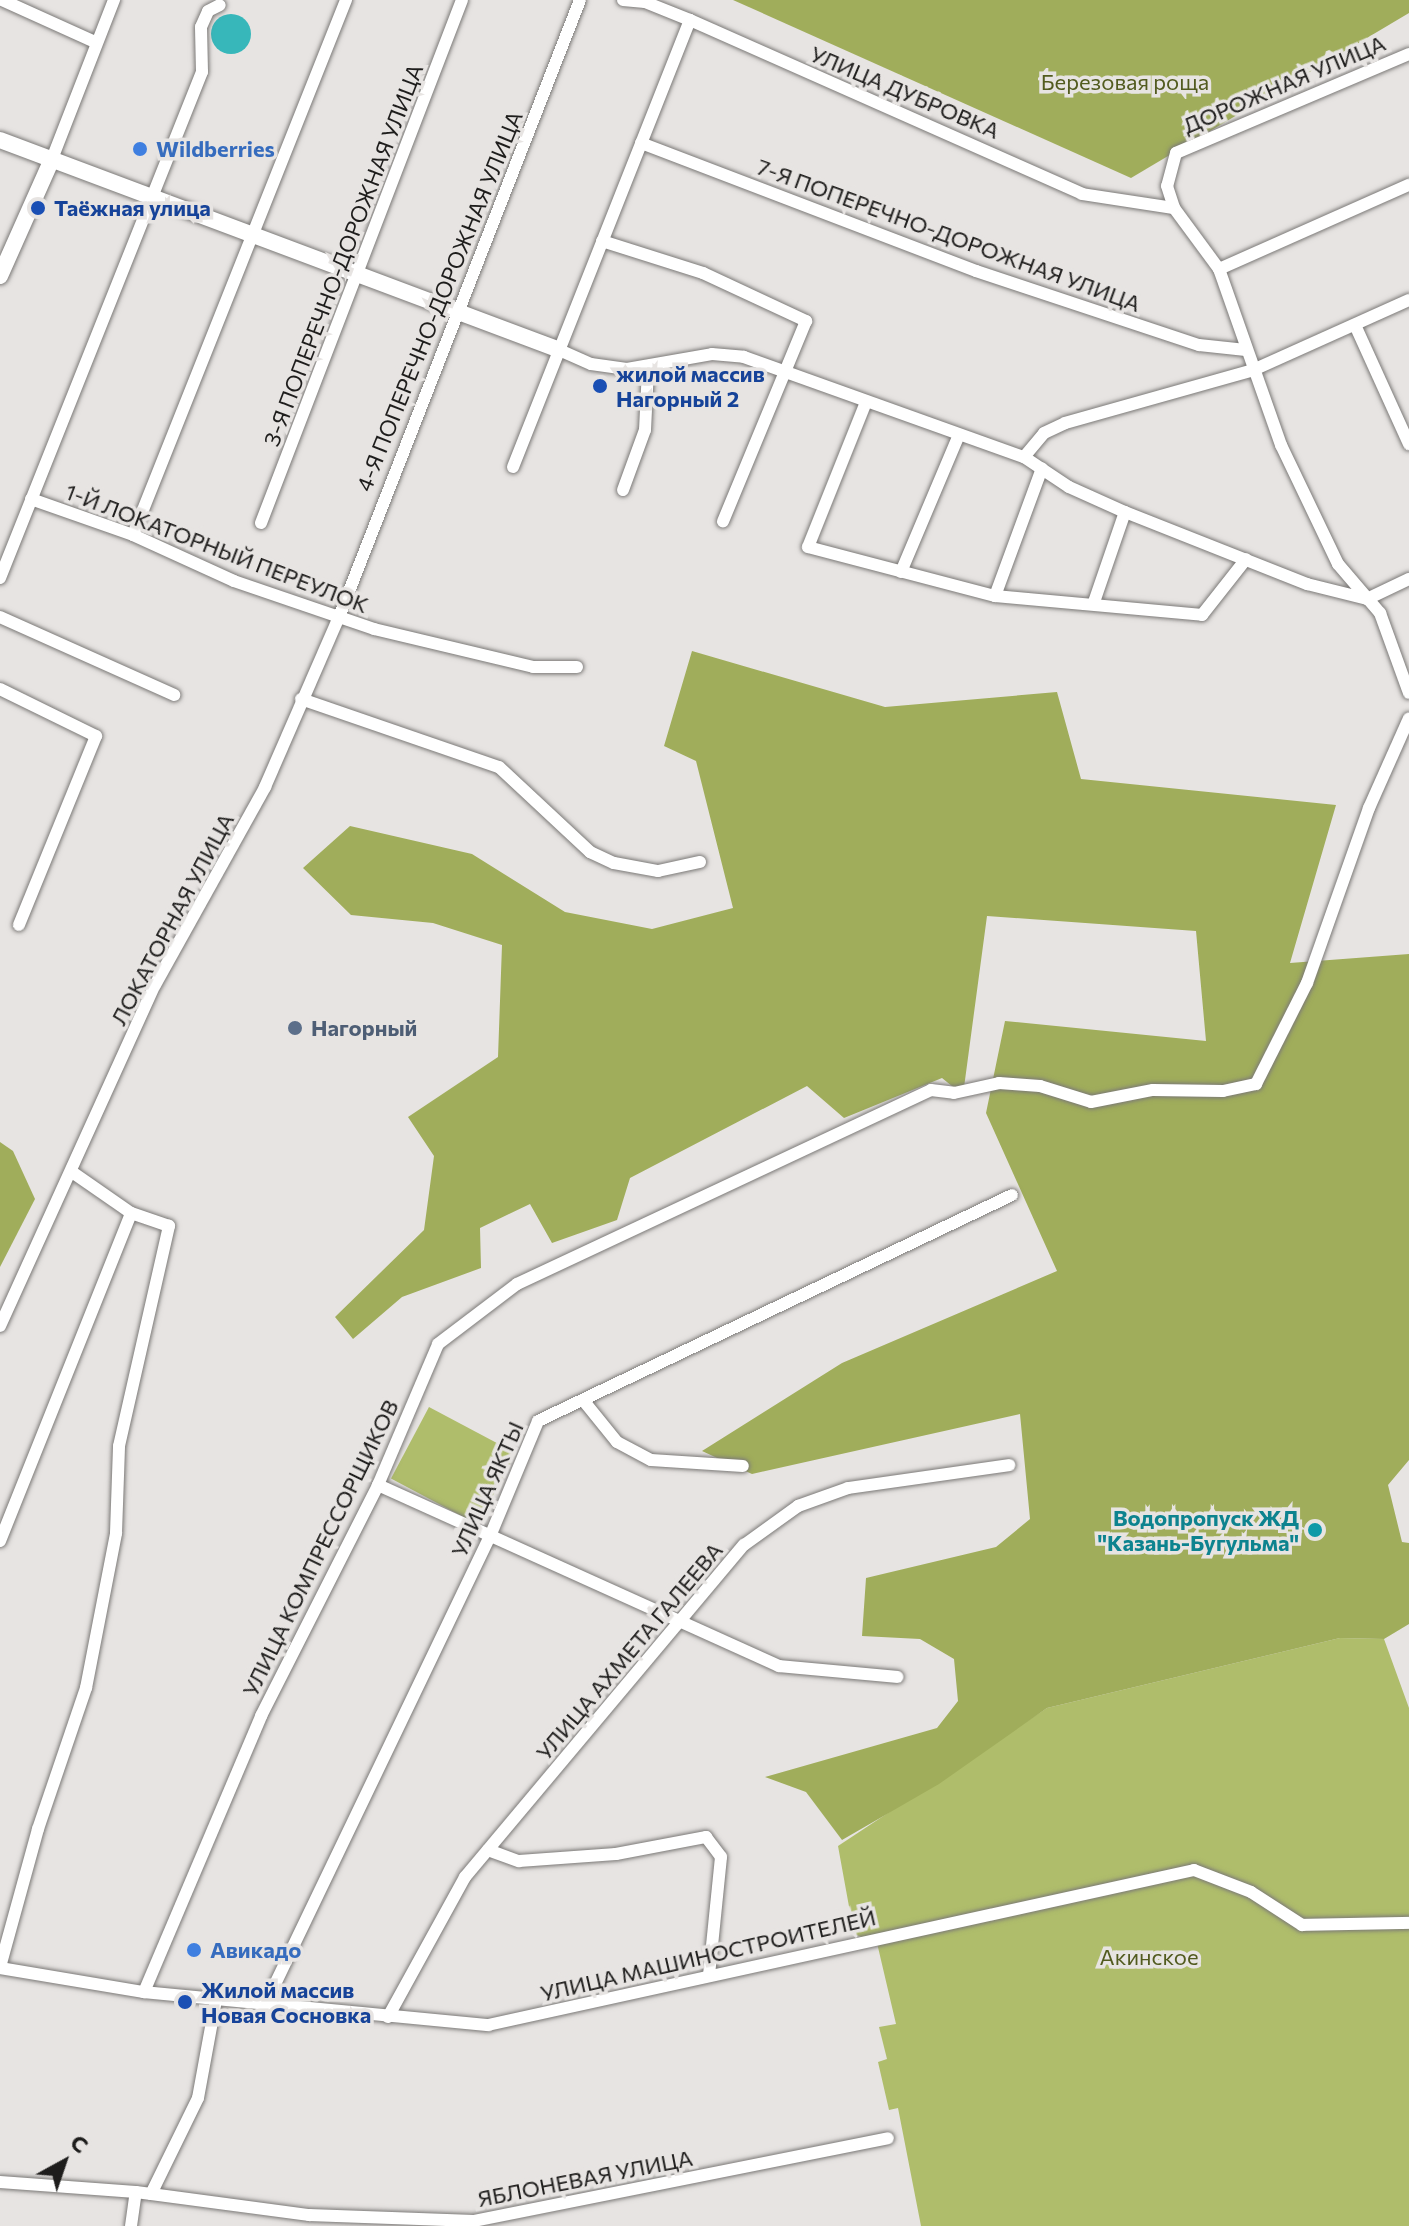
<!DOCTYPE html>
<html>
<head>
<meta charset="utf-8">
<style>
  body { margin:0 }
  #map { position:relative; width:1409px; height:2226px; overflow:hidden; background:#e7e4e2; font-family:Commissioner,sans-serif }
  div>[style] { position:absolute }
  .green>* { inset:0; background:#afbd6b; transform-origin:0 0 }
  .forest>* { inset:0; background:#a0ad5b }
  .water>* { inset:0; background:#37b7ba }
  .round { border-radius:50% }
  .roads { filter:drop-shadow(0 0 2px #7b7977) drop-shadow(0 0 2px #7b7977) }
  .street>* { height:12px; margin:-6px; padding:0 6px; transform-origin:6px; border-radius:6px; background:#fff }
  .secondary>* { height:16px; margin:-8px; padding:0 8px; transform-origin:8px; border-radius:8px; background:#fff }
  .dots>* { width:22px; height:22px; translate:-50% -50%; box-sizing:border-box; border:4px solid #e7e4e2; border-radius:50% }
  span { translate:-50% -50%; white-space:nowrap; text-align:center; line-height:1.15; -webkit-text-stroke:7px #e7e4e2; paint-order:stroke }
  .park-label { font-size:22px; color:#525b1f }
  .street-label { font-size:22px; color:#1e1d1c }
  .shop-label { font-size:22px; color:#366cbe; font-weight:700 }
  .left { translate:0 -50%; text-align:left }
  .transit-label { font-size:22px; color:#164399; font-weight:700 }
  .service-label { font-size:22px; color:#4e5e75; font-weight:700 }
  .culture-label { font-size:22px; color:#0d838f; font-weight:700 }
  .right { translate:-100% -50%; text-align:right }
  .north { position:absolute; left:24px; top:2122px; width:80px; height:80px; -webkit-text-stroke:6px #e7e4e2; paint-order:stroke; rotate:40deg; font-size:22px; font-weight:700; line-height:32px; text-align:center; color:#1e1d1c }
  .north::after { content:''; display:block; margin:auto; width:28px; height:36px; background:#1e1d1c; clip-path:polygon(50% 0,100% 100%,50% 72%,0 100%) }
</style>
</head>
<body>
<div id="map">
  <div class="green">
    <i style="left:429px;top:1407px;width:98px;height:81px;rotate:28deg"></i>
    <i style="clip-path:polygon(1340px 1638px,1384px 1639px,1409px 1708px,1409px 2226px,921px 2226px,898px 2108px,889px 2110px,878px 2062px,887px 2059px,879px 2027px,896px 2024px,877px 1943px,854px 1934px,838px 1846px,1047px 1708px)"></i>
  </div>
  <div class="forest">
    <i style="clip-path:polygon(733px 0,1409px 0,1409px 13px,1131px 178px)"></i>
    <i style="clip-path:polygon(692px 651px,885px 707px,1057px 692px,1081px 779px,1336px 805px,1290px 963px,1409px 954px,1409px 1460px,1388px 1485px,1402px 1542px,1409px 1543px,1409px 1624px,1384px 1639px,1340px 1638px,1047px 1708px,939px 1784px,842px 1840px,806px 1792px,765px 1777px,937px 1728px,958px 1701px,954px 1659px,920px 1639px,862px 1636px,866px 1578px,996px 1547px,1030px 1519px,1020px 1414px,752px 1474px,702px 1451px,842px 1363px,1057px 1271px,986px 1113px,1005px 1021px,1206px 1041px,1196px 931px,987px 916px,963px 1095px,942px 1078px,844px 1118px,807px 1086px,630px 1178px,617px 1220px,552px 1243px,530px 1204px,480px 1228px,481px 1268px,402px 1297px,353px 1339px,335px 1317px,424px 1230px,434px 1156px,408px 1117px,498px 1057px,502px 945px,433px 923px,351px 915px,303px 868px,350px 826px,472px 854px,565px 912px,652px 929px,733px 908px,696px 761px,664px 746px)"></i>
    <i style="clip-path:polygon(0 1142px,13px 1151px,35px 1199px,0 1267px)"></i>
  </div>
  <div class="water">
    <i class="round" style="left:211px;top:14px;width:40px;height:40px"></i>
  </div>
  <div class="roads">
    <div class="street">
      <i style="left:2px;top:0;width:102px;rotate:24.3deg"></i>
      <i style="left:623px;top:0;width:22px;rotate:5deg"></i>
      <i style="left:645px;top:2px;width:48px;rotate:21.8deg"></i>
      <i style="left:690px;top:20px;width:429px;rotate:23.9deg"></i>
      <i style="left:1082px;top:194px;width:93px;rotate:8.7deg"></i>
      <i style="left:1409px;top:54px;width:253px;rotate:157deg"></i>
      <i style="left:1176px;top:153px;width:34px;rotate:105deg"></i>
      <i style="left:1167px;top:186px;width:23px;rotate:72deg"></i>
      <i style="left:1174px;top:208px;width:76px;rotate:53.6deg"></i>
      <i style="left:1219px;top:269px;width:187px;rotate:70.6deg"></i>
      <i style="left:1281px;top:445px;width:132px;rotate:64.4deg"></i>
      <i style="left:1338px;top:564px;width:65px;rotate:49.4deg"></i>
      <i style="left:1380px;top:613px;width:85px;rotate:70.1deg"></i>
      <i style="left:641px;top:143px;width:359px;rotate:20.9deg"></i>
      <i style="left:976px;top:271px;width:235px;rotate:18.4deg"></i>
      <i style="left:1199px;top:345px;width:47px;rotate:6.1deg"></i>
      <i style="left:52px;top:159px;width:171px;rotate:-68.7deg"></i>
      <i style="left:602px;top:241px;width:106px;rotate:17.6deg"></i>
      <i style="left:703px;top:273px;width:114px;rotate:25deg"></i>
      <i style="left:806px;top:321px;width:217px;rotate:112.5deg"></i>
      <i style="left:1219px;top:269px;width:208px;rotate:-23.9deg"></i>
      <i style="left:1355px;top:325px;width:131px;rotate:65.6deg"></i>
      <i style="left:557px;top:349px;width:37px;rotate:24deg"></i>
      <i style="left:591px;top:364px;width:36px;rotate:8deg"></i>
      <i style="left:627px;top:369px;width:86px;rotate:-10deg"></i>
      <i style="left:712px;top:354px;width:32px;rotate:5deg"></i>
      <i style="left:744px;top:357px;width:297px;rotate:19.7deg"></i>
      <i style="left:1024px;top:457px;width:54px;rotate:33.7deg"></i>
      <i style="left:1069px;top:487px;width:61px;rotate:24.1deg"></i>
      <i style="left:1125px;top:512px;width:196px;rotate:21.6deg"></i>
      <i style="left:1307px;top:584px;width:62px;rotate:14deg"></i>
      <i style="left:866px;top:402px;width:156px;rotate:111.8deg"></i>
      <i style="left:808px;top:547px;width:193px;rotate:14.7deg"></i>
      <i style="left:995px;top:596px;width:208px;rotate:5.2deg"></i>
      <i style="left:1202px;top:615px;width:71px;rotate:-51.8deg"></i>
      <i style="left:1024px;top:457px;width:31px;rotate:-50deg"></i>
      <i style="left:1044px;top:433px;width:23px;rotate:-25deg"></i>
      <i style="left:1065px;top:423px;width:195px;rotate:-15.7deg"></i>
      <i style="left:1253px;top:370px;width:171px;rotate:-24.2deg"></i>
      <i style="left:513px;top:467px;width:481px;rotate:-68.4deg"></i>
      <i style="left:623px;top:490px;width:64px;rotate:-69.9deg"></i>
      <i style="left:645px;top:430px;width:62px;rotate:-87.2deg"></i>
      <i style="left:31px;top:499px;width:108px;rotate:19.4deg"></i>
      <i style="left:133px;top:535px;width:111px;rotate:24.5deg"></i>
      <i style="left:234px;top:581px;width:148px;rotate:18.9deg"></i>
      <i style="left:374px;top:629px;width:163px;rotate:13.4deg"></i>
      <i style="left:533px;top:667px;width:44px"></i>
      <i style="left:261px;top:523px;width:560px;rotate:-68.98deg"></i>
      <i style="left:133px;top:535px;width:576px;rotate:-68.29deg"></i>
      <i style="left:901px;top:572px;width:147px;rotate:-67.1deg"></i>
      <i style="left:0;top:578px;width:545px;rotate:-68.24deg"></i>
      <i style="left:202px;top:72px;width:45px;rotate:-91.3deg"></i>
      <i style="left:201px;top:27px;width:17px;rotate:-66deg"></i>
      <i style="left:208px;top:11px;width:13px;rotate:-27deg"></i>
      <i style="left:995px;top:596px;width:136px;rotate:-69.8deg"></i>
      <i style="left:1367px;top:599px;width:47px;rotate:-25.5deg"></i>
      <i style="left:1094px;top:602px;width:95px;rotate:-71deg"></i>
      <i style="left:0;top:617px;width:191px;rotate:24.1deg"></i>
      <i style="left:0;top:689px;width:107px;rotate:26.1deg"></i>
      <i style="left:96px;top:736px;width:204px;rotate:112.2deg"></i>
      <i style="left:301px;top:699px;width:209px;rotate:19deg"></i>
      <i style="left:499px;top:767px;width:125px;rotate:43deg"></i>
      <i style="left:590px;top:852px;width:26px;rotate:25deg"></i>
      <i style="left:614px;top:863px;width:45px;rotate:10.3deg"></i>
      <i style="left:658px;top:871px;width:43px;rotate:-12.1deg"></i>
      <i style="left:0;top:1326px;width:375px;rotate:-65.6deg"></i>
      <i style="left:155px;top:985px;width:227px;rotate:-60.9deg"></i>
      <i style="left:265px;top:787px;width:185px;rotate:-66.5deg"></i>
      <i style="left:339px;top:617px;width:662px;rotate:-68.66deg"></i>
      <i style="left:583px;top:1400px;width:54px;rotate:51deg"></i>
      <i style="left:617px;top:1442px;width:38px;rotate:28deg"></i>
      <i style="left:651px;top:1460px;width:92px;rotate:3.7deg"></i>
      <i style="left:378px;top:1485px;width:440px;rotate:24.3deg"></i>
      <i style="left:779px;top:1666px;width:119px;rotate:5.3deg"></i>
      <i style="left:0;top:1541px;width:353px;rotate:-68.2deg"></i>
      <i style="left:488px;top:1850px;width:33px;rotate:20deg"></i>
      <i style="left:519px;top:1861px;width:97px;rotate:-4.1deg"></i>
      <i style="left:616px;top:1854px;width:92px;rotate:-10.7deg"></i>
      <i style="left:706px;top:1837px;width:25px;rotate:53deg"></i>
      <i style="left:721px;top:1857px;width:119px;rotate:95.8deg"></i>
      <i style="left:0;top:1967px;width:143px;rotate:-74.6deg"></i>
      <i style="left:38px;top:1829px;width:149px;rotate:-71.2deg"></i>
      <i style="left:86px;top:1688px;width:158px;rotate:-79deg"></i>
      <i style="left:116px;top:1533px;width:87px;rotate:-88deg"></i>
      <i style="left:119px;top:1446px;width:226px;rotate:-77.2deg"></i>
      <i style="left:169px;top:1226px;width:40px;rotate:-161.1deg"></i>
      <i style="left:131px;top:1213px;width:72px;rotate:-145.2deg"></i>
      <i style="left:0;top:1968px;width:146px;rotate:9.5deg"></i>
      <i style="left:144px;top:1992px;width:346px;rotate:5.5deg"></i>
      <i style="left:488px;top:2025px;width:723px;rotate:-12.38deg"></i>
      <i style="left:1194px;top:1870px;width:61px;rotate:21.1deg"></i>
      <i style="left:1251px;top:1892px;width:61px;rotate:32.9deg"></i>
      <i style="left:1302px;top:1925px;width:107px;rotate:-1.1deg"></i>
      <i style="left:144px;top:1992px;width:300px;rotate:-67deg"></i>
      <i style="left:261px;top:1716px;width:259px;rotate:-63.1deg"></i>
      <i style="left:378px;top:1485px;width:153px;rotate:-66.9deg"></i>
      <i style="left:438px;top:1344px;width:99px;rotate:-37.2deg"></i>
      <i style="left:517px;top:1284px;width:457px;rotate:-25.1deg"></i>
      <i style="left:931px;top:1090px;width:23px;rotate:7deg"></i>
      <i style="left:954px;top:1093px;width:46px;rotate:-12.5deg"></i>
      <i style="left:999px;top:1083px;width:41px;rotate:4.2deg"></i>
      <i style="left:1040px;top:1086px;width:53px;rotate:17.4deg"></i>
      <i style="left:1091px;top:1102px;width:63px;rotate:-11deg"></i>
      <i style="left:1153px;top:1090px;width:70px;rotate:0.8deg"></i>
      <i style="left:1223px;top:1091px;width:34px;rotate:-12deg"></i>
      <i style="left:1256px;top:1084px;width:113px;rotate:-63.2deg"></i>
      <i style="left:1307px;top:983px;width:186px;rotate:-70.5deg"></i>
      <i style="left:1369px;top:808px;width:98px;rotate:-66deg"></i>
      <i style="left:266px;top:2003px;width:520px;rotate:-64.37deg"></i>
      <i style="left:491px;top:1534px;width:122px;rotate:-67.4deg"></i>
      <i style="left:538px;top:1421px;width:525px;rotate:-25.49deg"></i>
      <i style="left:388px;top:2017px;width:160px;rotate:-61.2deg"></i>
      <i style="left:465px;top:1877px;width:434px;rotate:-50deg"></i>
      <i style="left:744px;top:1545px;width:67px;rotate:-35.8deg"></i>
      <i style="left:798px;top:1506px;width:53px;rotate:-19.8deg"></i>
      <i style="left:848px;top:1488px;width:163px;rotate:-8.1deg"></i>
      <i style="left:0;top:2182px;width:136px;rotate:4.2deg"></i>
      <i style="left:136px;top:2192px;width:175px;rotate:7.6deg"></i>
      <i style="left:309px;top:2215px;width:165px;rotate:2.1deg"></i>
      <i style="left:474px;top:2221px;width:422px;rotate:-11.3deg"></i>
      <i style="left:151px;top:2194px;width:107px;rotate:-63.9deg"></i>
      <i style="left:198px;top:2098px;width:100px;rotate:-79.6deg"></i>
      <i style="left:131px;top:2226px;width:34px;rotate:-82deg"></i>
    </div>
    <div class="secondary">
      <i style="left:0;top:140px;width:595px;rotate:20.57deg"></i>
      <i style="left:0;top:276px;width:128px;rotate:-66deg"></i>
    </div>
  </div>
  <div class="dots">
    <i style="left:140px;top:149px;background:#3f7fe0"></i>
    <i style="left:38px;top:208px;background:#1a4fb4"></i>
    <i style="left:600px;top:386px;background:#1a4fb4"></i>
    <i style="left:295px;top:1028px;background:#5c6f8a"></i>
    <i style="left:1315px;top:1530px;background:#0f9aa8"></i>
    <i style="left:194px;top:1950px;background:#3f7fe0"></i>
    <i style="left:185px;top:2002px;background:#1a4fb4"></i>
  </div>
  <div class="park-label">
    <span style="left:1125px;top:82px">Березовая роща</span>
    <span style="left:1149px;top:1957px">Акинское</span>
  </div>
  <div class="street-label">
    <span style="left:1284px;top:84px;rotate:-23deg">ДОРОЖНАЯ УЛИЦА</span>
    <span style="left:905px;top:92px;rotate:23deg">УЛИЦА ДУБРОВКА</span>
    <span style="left:949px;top:235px;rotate:20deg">7-Я ПОПЕРЕЧНО-ДОРОЖНАЯ УЛИЦА</span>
    <span style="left:343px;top:255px;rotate:-69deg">3-Я ПОПЕРЕЧНО-ДОРОЖНАЯ УЛИЦА</span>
    <span style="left:439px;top:301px;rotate:-68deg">4-Я ПОПЕРЕЧНО-ДОРОЖНАЯ УЛИЦА</span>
    <span style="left:217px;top:548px;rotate:21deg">1-Й ЛОКАТОРНЫЙ ПЕРЕУЛОК</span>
    <span style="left:172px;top:919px;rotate:-62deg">ЛОКАТОРНАЯ УЛИЦА</span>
    <span style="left:487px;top:1489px;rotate:-66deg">УЛИЦА ЯКТЫ</span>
    <span style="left:320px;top:1548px;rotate:-64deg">УЛИЦА КОМПРЕССОРЩИКОВ</span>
    <span style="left:629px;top:1651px;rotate:-50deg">УЛИЦА АХМЕТА ГАЛЕЕВА</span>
    <span style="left:708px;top:1955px;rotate:-13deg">УЛИЦА МАШИНОСТРОИТЕЛЕЙ</span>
    <span style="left:585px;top:2178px;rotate:-11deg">ЯБЛОНЕВАЯ УЛИЦА</span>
  </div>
  <div class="shop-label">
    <span class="left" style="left:156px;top:149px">Wildberries</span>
    <span class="left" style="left:210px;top:1950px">Авикадо</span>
  </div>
  <div class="transit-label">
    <span class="left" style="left:54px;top:208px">Таёжная улица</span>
    <span class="left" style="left:616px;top:386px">жилой массив<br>Нагорный 2</span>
    <span class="left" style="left:201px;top:2002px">Жилой массив<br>Новая Сосновка</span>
  </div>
  <div class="service-label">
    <span class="left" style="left:311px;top:1028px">Нагорный</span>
  </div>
  <div class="culture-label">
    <span class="right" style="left:1299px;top:1530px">Водопропуск ЖД<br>"Казань-Бугульма"</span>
  </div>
  <div class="north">С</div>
</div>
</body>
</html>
